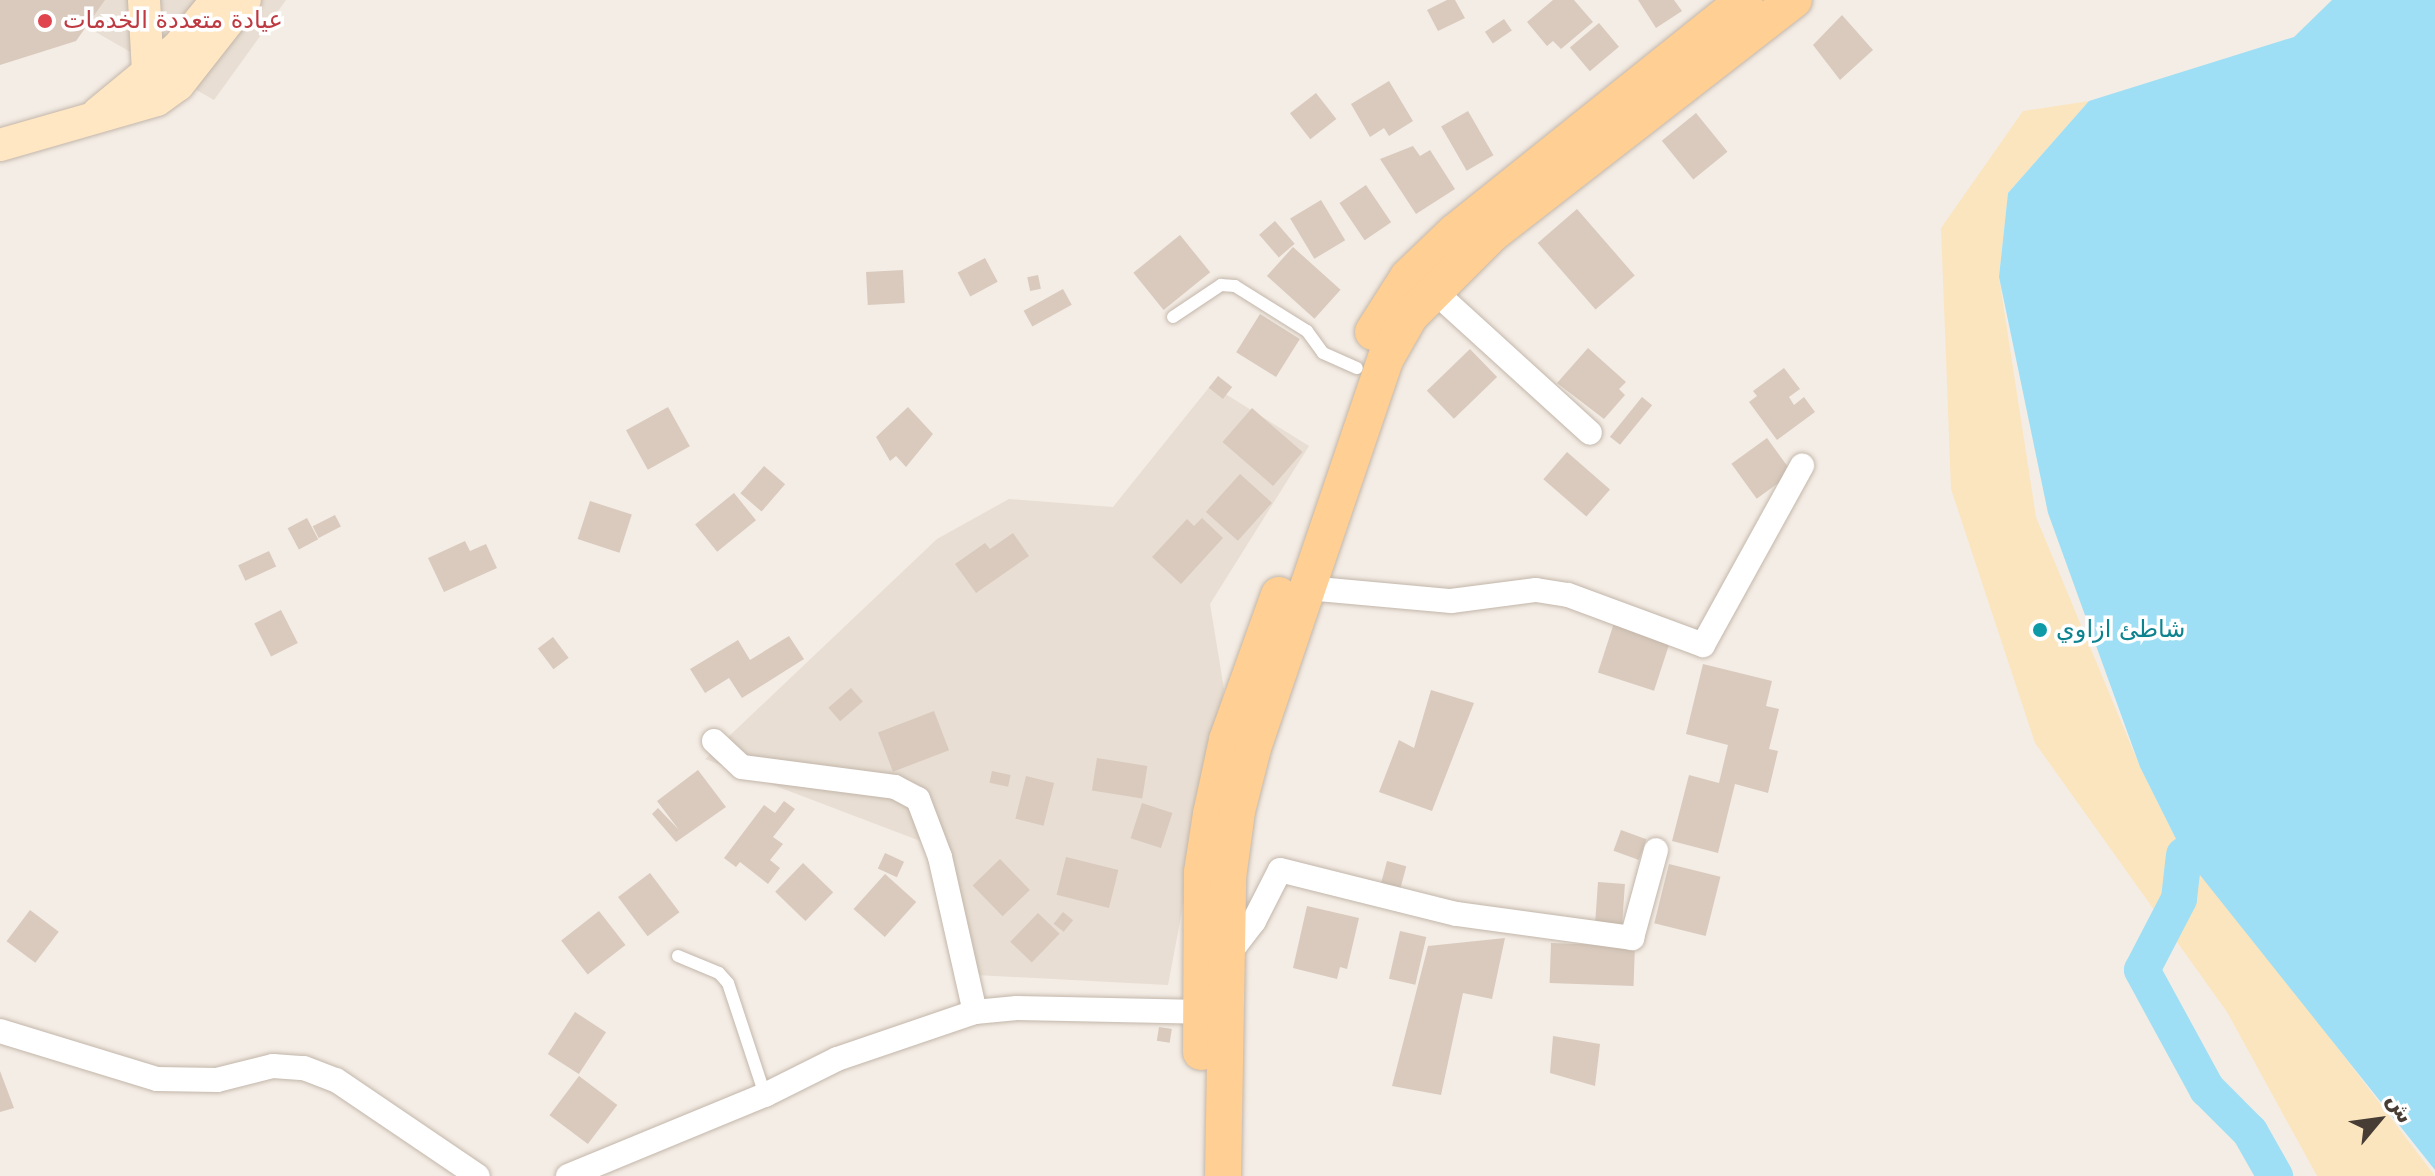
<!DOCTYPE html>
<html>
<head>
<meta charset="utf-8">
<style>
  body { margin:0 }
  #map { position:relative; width:2435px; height:1176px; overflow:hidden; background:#f4ede5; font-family:"DejaVu Sans","Noto Naskh Arabic",sans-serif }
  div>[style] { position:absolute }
  .residential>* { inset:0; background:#e8ded3 }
  .sand>* { inset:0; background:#fbe5bf }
  .water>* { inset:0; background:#9edff5 }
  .river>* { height:36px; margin:-18px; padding:0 18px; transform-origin:18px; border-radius:18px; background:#9edff5 }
  .building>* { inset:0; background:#d9cabd; transform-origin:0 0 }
  .roads { filter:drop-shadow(0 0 2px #c3b6aa) drop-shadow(0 0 2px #c3b6aa) }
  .lane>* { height:12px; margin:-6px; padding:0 6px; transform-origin:6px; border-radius:6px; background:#fff }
  .street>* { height:24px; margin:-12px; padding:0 12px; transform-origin:12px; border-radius:12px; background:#fff }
  .secondary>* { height:32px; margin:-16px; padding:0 16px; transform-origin:16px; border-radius:16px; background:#ffe7c4 }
  .primary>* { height:36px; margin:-18px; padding:0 18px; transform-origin:18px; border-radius:18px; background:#ffcf93 }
  .dots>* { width:22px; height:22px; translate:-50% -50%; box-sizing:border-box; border:4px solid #fff; border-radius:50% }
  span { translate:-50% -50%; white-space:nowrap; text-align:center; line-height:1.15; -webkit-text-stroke:7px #fff; paint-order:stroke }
  .health-label { font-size:24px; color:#be3a42 }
  .left { translate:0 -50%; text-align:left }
  .culture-label { font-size:24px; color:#0d838f }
  .north { position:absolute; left:2339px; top:1080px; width:80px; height:80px; -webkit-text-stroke:6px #fff; paint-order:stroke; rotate:61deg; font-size:22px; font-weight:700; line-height:32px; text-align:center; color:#473d34 }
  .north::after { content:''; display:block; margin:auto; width:28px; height:36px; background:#473d34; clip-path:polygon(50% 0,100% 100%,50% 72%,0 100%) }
</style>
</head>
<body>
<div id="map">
  <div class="residential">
    <i style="clip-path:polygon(64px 0,286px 0,214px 100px,73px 19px)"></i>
    <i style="clip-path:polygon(1211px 385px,1309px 446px,1210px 604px,1224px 689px,1168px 985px,976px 975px,944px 850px,705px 759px,937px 539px,1009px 499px,1113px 507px)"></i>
  </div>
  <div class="sand">
    <i style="clip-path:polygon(2089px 101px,2008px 193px,1999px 277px,2036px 517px,2140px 767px,2184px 855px,2265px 952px,2435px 1176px,2317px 1176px,2227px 1012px,2035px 743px,1951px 489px,1941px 228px,2023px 111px)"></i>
  </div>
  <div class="water">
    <i style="clip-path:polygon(2332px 0,2435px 0,2435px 1170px,2184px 855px,2140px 767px,2048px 513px,1999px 277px,2008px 193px,2089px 101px,2294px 37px)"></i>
  </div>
  <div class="river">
    <i style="left:2184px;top:855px;width:44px;rotate:96.5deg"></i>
    <i style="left:2179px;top:899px;width:80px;rotate:117.5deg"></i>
    <i style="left:2142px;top:970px;width:136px;rotate:61.4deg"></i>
    <i style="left:2207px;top:1089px;width:61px;rotate:45deg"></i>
    <i style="left:2250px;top:1132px;width:51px;rotate:60.4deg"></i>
  </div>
  <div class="building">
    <i style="clip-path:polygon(0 0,105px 0,76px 41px,0 65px)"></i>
    <i style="clip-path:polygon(1447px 0,1455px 0,1465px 18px,1438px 31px,1427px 10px)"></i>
    <i style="clip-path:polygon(1553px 0,1574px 0,1593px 22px,1561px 49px,1553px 41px,1547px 46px,1527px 22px)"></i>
    <i style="clip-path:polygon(1638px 0,1674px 0,1682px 11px,1656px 28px)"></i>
    <i style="clip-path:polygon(1842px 15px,1873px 50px,1840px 80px,1813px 45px)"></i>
    <i style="left:1504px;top:19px;width:14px;height:23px;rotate:56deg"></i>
    <i style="left:1599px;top:23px;width:31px;height:38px;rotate:50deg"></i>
    <i style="clip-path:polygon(1389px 81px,1413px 121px,1389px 136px,1384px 128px,1370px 137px,1351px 104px)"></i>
    <i style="left:1316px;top:93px;width:33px;height:33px;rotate:52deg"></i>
    <i style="left:1468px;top:111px;width:51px;height:31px;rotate:60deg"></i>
    <i style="left:1696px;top:113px;width:50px;height:44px;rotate:51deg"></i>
    <i style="clip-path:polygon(1413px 146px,1420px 156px,1430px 150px,1455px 189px,1416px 214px,1380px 159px)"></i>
    <i style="left:1366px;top:185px;width:45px;height:32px;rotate:56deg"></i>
    <i style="left:1321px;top:200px;width:47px;height:36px;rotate:59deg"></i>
    <i style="left:1577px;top:209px;width:88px;height:52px;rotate:49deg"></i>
    <i style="left:1275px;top:221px;width:30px;height:21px;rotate:49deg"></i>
    <i style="left:1180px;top:235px;width:48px;height:60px;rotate:51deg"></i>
    <i style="left:1293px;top:247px;width:64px;height:39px;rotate:42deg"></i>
    <i style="left:985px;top:258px;width:27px;height:31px;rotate:62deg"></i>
    <i style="left:903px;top:270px;width:33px;height:37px;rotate:87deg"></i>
    <i style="left:1038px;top:275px;width:14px;height:11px;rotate:78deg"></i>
    <i style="left:1063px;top:289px;width:18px;height:45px;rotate:61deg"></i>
    <i style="left:1260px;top:314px;width:47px;height:45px;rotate:32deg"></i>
    <i style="clip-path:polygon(1588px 348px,1626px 382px,1619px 389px,1625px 395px,1604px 419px,1557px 383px)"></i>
    <i style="left:1470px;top:349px;width:39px;height:60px;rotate:46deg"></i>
    <i style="clip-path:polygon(1784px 368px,1800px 389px,1789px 397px,1794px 405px,1804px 397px,1815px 412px,1777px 440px,1749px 402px,1757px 396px,1753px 391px)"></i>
    <i style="left:1218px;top:376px;width:18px;height:15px;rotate:38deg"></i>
    <i style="left:1642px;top:397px;width:13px;height:51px;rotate:39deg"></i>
    <i style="left:668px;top:407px;width:45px;height:48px;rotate:61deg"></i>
    <i style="clip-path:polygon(908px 407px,933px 434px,906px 467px,896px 456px,890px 461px,876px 437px)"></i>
    <i style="left:1252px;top:408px;width:67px;height:45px;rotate:41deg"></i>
    <i style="left:1767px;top:438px;width:43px;height:44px;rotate:54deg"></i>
    <i style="left:1567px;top:452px;width:57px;height:36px;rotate:41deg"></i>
    <i style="left:764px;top:466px;width:28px;height:36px;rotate:41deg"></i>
    <i style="left:1240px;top:474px;width:43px;height:51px;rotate:42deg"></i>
    <i style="left:734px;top:493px;width:35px;height:50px;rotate:51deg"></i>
    <i style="left:590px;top:501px;width:44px;height:40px;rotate:18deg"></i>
    <i style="left:335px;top:515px;width:13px;height:25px;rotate:63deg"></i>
    <i style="left:307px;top:518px;width:24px;height:22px;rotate:62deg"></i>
    <i style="clip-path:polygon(1202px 518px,1223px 538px,1181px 584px,1152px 557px,1187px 519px,1194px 526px)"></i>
    <i style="clip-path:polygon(1013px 533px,1029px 556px,976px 593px,955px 564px,985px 543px,990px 549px)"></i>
    <i style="clip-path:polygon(465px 541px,470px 551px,486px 544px,497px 568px,444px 592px,428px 558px)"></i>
    <i style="left:269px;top:551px;width:17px;height:34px;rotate:65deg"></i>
    <i style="left:281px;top:610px;width:37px;height:30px;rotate:63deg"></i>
    <i style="left:1614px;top:623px;width:59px;height:52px;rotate:18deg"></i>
    <i style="clip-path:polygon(789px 636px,804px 659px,742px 698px,729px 678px,705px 693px,690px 669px,738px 640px,750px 660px)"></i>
    <i style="left:553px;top:637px;width:26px;height:19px;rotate:53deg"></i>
    <i style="clip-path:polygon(1703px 664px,1772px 681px,1766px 706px,1779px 709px,1769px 749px,1778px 751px,1768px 793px,1735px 784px,1718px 853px,1672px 841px,1689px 775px,1719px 783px,1728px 745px,1686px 734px)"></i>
    <i style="left:851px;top:688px;width:18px;height:30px;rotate:49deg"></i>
    <i style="clip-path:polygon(1431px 690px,1474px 703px,1432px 811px,1379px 792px,1399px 740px,1414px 748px)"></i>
    <i style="left:934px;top:711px;width:42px;height:60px;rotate:69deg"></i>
    <i style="left:1097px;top:758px;width:51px;height:33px;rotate:9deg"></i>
    <i style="clip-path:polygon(698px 770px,726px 807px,676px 842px,652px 814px,658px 808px,679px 830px,657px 801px)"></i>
    <i style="left:992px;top:771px;width:19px;height:12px;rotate:12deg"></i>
    <i style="left:1026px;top:776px;width:29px;height:44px;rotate:14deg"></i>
    <i style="clip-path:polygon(784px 801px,795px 809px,773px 837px,783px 844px,770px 860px,780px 868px,768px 884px,740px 862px,736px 867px,724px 858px,764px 805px,775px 813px)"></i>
    <i style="left:1142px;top:803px;width:32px;height:37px;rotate:18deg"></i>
    <i style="left:1621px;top:830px;width:27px;height:22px;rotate:20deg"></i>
    <i style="left:885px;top:853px;width:21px;height:17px;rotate:25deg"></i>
    <i style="left:1066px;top:857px;width:54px;height:39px;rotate:14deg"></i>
    <i style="left:1000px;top:859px;width:43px;height:38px;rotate:46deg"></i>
    <i style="left:1387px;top:861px;width:20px;height:29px;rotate:15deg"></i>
    <i style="left:803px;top:863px;width:42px;height:40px;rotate:44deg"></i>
    <i style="left:1669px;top:864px;width:53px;height:61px;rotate:14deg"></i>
    <i style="left:650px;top:873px;width:49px;height:40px;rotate:53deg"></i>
    <i style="left:885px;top:874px;width:42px;height:47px;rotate:42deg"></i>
    <i style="left:1598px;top:882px;width:27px;height:42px;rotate:4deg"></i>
    <i style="clip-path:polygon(1307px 906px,1359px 918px,1347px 969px,1340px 967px,1337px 979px,1293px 968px)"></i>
    <i style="left:30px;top:910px;width:36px;height:39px;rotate:37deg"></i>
    <i style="left:599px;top:911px;width:43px;height:48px;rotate:52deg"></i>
    <i style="left:1063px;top:912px;width:13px;height:15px;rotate:39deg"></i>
    <i style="left:1038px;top:913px;width:30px;height:40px;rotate:44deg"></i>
    <i style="left:1400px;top:931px;width:27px;height:49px;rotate:13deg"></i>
    <i style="clip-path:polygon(1505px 938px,1492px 999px,1463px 993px,1441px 1095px,1392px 1086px,1428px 946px)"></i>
    <i style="left:1551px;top:943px;width:84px;height:40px;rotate:2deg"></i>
    <i style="left:575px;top:1012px;width:37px;height:50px;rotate:33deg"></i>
    <i style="left:1159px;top:1027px;width:13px;height:14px;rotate:9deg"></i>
    <i style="clip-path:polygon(1553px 1036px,1600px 1044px,1595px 1086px,1550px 1073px)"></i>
    <i style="clip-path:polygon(0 1071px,14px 1108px,0 1112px)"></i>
    <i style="left:579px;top:1076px;width:48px;height:49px;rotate:37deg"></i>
  </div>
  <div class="roads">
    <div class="lane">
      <i style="left:1173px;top:317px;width:58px;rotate:-33.7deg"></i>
      <i style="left:1221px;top:285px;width:14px;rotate:4deg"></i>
      <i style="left:1235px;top:286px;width:85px;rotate:32deg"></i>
      <i style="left:1307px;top:331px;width:27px;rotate:54deg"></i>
      <i style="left:1323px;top:353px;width:37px;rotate:24deg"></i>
      <i style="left:678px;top:956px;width:44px;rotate:22.5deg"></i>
      <i style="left:719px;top:973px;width:13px;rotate:48deg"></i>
      <i style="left:728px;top:983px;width:118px;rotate:71.7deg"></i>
    </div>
    <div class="street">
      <i style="left:1433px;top:290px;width:212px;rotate:42.3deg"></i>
      <i style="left:1307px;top:588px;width:145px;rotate:5.2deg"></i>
      <i style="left:1451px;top:601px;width:86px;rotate:-7.4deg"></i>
      <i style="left:1536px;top:590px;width:32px;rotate:9deg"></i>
      <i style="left:1568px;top:595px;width:144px;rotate:20.3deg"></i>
      <i style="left:1703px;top:645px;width:205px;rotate:-61.1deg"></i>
      <i style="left:714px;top:741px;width:38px;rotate:43deg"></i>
      <i style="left:742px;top:767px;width:154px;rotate:7.4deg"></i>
      <i style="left:895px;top:787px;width:26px;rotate:28deg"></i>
      <i style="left:918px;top:799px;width:62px;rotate:69.2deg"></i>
      <i style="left:940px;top:857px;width:159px;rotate:77.3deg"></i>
      <i style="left:1228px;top:955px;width:43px;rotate:-52.6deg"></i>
      <i style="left:1254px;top:921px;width:57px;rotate:-63deg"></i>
      <i style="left:1280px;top:870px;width:182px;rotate:14deg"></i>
      <i style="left:1457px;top:914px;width:177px;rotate:7.8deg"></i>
      <i style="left:1632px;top:938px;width:91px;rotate:-74.7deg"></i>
      <i style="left:0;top:1031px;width:164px;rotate:17deg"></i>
      <i style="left:157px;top:1079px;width:60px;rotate:1deg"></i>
      <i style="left:217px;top:1080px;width:58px;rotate:-14deg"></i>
      <i style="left:273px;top:1066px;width:31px;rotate:4deg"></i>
      <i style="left:304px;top:1068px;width:34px;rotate:21deg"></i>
      <i style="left:336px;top:1080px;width:171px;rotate:34.1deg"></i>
      <i style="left:568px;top:1176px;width:213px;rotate:-22.4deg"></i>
      <i style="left:765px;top:1095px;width:80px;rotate:-26.6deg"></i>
      <i style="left:837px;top:1059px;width:146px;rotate:-18.8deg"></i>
      <i style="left:975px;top:1012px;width:42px;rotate:-5.4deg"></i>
      <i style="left:1017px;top:1008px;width:185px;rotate:1.2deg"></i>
    </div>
    <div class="secondary">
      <i style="left:144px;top:0;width:72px;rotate:86.8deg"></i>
      <i style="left:98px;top:113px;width:104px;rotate:-39.5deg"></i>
      <i style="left:178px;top:47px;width:61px;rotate:-50.3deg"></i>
      <i style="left:0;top:145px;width:163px;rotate:-16deg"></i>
      <i style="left:157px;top:100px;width:26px;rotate:-36deg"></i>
      <i style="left:178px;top:85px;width:108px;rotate:-51.8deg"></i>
    </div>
    <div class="primary">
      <i style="left:1373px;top:332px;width:65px;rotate:-57.5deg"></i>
      <i style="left:1408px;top:277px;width:65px;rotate:-43.8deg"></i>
      <i style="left:1455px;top:232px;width:371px;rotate:-38.7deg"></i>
      <i style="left:1201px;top:1052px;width:180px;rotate:-89.7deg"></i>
      <i style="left:1202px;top:872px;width:59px;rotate:-81.2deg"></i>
      <i style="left:1211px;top:814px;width:76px;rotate:-77.8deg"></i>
      <i style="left:1227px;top:740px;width:154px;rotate:-70.3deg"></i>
      <i style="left:1223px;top:1176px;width:298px;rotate:-89deg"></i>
      <i style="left:1228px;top:878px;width:68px;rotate:-82.3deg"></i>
      <i style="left:1237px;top:811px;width:65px;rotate:-75.7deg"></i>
      <i style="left:1253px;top:748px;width:412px;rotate:-71.2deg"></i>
      <i style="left:1386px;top:358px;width:48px;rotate:-60.3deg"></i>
      <i style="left:1410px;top:316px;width:116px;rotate:-45deg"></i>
      <i style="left:1492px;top:234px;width:382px;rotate:-37.8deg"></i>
    </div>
  </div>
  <div class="dots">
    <i style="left:45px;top:21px;background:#e0444e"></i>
    <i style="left:2040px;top:630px;background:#0f9aa8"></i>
  </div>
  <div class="health-label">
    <span class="left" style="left:63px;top:21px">عيادة متعددة الخدمات</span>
  </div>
  <div class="culture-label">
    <span class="left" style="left:2056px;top:630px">شاطئ ازاوي</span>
  </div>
  <div class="north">ش</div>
</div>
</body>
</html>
